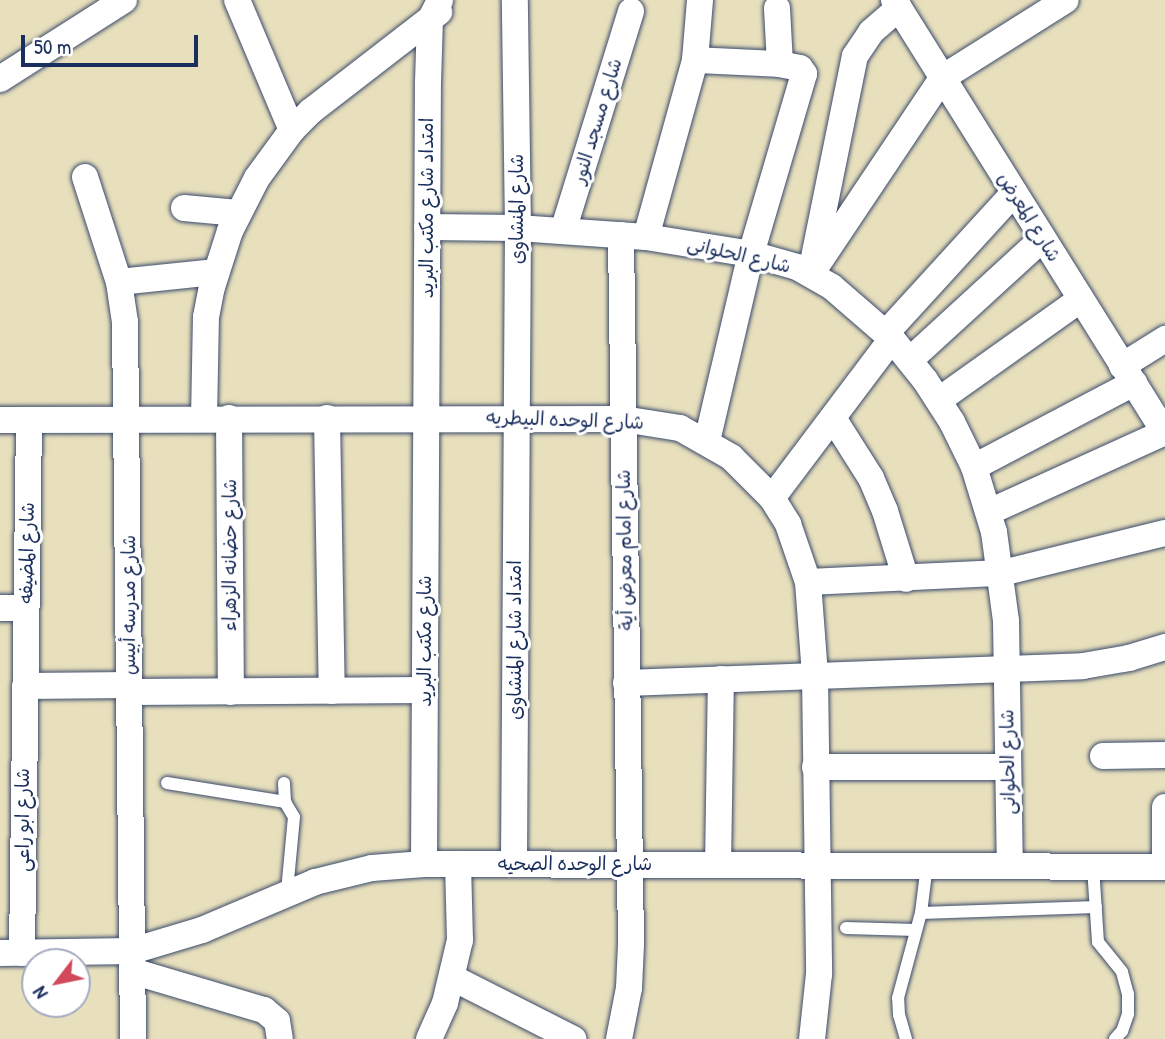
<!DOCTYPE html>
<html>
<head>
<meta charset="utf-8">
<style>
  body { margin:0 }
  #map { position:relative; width:1165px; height:1039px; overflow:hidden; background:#e8e0bd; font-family:"Patrick Hand","Playpen Sans Arabic",sans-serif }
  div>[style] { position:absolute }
  .roads { filter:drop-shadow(0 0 2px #3a4a6c) drop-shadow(0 0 2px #3a4a6c) }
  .service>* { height:12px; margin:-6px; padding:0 6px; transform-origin:6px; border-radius:6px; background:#fff }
  .minor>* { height:26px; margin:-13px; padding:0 13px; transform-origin:13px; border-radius:13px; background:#fff }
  span { translate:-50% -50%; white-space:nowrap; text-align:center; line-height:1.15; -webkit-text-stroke:6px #fff; paint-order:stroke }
  .street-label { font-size:19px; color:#1b2f5e }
  .north { position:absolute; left:21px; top:948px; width:70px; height:70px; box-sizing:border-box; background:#fff; border:2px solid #a4acbf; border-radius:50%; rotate:238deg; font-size:19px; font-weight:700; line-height:28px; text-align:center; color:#1b2f5e }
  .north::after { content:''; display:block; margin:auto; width:24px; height:32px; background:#d1495b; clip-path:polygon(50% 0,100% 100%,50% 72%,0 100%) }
  .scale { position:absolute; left:21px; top:35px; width:177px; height:32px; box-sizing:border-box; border:4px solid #1b2f5e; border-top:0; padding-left:9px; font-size:21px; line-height:24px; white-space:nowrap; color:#1b2f5e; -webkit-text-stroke:5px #fff; paint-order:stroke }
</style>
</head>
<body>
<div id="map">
  <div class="roads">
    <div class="service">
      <i style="left:167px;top:783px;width:120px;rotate:9.1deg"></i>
      <i style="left:284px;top:783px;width:19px;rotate:87deg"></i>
      <i style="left:285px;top:802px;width:17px;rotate:59deg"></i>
      <i style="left:294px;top:817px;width:74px;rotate:95.4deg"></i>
      <i style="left:1093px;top:867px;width:75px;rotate:86.2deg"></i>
      <i style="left:1098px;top:942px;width:38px;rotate:51deg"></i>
      <i style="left:1122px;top:972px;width:23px;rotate:75deg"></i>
      <i style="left:1128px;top:994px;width:20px;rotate:90deg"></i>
      <i style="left:1128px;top:1014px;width:18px;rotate:109deg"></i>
      <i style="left:1122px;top:1031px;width:11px;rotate:131deg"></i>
      <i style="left:921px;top:913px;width:175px;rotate:-2deg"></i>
      <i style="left:846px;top:928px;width:70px;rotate:1.6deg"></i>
      <i style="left:906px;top:1039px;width:25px;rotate:-106deg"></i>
      <i style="left:899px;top:1015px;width:17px;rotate:-93deg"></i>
      <i style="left:898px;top:998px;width:88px;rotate:-74.9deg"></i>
      <i style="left:921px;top:913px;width:48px;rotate:-82.9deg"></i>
    </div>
    <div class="minor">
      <i style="left:237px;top:0;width:141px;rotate:67.1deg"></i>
      <i style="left:894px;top:0;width:511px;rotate:57.96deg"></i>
      <i style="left:695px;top:60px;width:85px;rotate:2.7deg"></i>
      <i style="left:0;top:79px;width:147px;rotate:-32.5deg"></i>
      <i style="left:85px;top:177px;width:110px;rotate:72.1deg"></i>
      <i style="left:119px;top:282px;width:40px;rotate:81.5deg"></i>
      <i style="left:125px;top:322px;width:717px;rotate:89.36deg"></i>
      <i style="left:184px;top:208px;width:54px;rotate:5.3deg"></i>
      <i style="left:427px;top:227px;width:91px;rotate:0.6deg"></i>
      <i style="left:518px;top:228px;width:128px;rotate:4deg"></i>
      <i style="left:646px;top:237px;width:106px;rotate:9.2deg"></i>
      <i style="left:751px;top:254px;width:48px;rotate:15.8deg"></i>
      <i style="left:797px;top:267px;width:40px;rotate:29.7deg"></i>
      <i style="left:832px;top:287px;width:79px;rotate:40.9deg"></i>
      <i style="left:892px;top:339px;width:53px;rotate:51.2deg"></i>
      <i style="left:925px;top:380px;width:50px;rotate:57.3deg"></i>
      <i style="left:952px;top:422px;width:50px;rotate:63.9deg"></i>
      <i style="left:974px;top:467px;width:68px;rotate:72.9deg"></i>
      <i style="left:994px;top:532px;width:90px;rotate:82.3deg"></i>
      <i style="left:1006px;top:621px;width:245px;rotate:89.1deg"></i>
      <i style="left:563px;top:231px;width:230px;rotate:-72.8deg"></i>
      <i style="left:646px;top:237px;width:184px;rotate:-74.5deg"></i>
      <i style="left:695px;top:60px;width:60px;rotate:-85.2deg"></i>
      <i style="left:813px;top:262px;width:210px;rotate:-78.5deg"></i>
      <i style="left:855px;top:56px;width:29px;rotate:-56deg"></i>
      <i style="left:871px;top:32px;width:37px;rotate:-41deg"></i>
      <i style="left:811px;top:274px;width:236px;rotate:-56.2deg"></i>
      <i style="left:942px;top:78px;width:146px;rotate:-32.2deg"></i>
      <i style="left:119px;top:282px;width:98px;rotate:-5.9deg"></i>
      <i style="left:886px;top:333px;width:190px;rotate:-47.6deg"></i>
      <i style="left:910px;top:360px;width:180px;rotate:-42.5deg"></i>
      <i style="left:1122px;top:366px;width:51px;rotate:-32.1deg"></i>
      <i style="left:939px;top:400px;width:174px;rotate:-35.4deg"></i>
      <i style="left:229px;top:418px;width:274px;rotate:89.6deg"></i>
      <i style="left:327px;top:418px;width:273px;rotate:89deg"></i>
      <i style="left:833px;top:418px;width:71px;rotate:57.7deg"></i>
      <i style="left:871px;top:478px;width:36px;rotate:67deg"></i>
      <i style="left:885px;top:511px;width:71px;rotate:72.8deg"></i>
      <i style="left:204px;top:419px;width:102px;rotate:-88.9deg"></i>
      <i style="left:206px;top:317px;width:31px;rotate:-79deg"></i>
      <i style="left:212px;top:287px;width:59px;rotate:-72.2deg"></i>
      <i style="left:230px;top:231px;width:59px;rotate:-63deg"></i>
      <i style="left:257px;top:178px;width:59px;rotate:-53.9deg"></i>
      <i style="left:292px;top:130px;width:27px;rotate:-45deg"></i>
      <i style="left:311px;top:111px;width:162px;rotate:-37.7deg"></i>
      <i style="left:0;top:420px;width:623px;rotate:-0.09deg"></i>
      <i style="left:623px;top:419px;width:58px;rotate:9deg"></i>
      <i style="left:680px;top:428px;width:59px;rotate:29.6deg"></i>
      <i style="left:731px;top:457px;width:58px;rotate:45deg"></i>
      <i style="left:772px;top:498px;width:31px;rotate:58deg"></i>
      <i style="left:788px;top:524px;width:61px;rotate:71deg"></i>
      <i style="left:808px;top:582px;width:94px;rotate:85.7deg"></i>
      <i style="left:815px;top:676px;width:298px;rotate:89.2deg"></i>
      <i style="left:819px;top:974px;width:65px;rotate:96.1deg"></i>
      <i style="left:707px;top:441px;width:192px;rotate:-76.8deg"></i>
      <i style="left:751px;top:254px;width:188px;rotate:-73.6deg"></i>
      <i style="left:804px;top:74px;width:7px;rotate:-124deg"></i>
      <i style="left:800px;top:68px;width:20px;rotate:-169deg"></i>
      <i style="left:780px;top:64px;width:56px;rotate:-93.1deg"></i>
      <i style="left:974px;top:467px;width:181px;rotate:-27.7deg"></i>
      <i style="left:772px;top:498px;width:199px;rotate:-53deg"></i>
      <i style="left:989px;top:512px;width:193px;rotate:-24.4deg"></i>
      <i style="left:808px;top:582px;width:194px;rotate:-2.7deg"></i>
      <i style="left:1002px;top:573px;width:168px;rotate:-13.8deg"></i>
      <i style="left:0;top:608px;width:26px"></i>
      <i style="left:626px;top:683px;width:457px;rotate:-2.1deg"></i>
      <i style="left:1083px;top:666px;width:47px;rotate:-9.9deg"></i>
      <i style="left:1129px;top:658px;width:38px;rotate:-17deg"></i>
      <i style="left:25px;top:686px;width:105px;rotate:-0.5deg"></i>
      <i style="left:130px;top:692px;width:295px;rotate:-0.4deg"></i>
      <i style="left:1103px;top:756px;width:62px;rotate:-0.9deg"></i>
      <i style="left:815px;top:767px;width:193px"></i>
      <i style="left:514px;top:862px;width:634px;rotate:-89.64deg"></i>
      <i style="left:518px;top:228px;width:228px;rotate:-90.8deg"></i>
      <i style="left:424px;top:864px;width:782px;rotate:-89.71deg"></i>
      <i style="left:428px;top:82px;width:62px;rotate:-88.2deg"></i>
      <i style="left:430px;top:20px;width:22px;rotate:-63deg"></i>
      <i style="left:718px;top:865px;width:186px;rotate:-89.1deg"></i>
      <i style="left:1165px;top:867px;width:60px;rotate:-90deg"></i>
      <i style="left:0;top:953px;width:132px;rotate:-0.9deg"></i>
      <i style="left:132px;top:951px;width:73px;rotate:-16.7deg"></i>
      <i style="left:202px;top:930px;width:123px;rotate:-23deg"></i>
      <i style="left:315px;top:882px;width:59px;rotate:-13.8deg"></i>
      <i style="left:372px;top:868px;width:52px;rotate:-4.4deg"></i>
      <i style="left:424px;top:864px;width:741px;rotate:0.23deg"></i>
      <i style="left:22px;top:953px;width:533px;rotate:-89.25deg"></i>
      <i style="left:132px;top:971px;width:138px;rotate:16.5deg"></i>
      <i style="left:264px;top:1010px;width:17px;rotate:40deg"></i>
      <i style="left:277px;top:1021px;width:18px;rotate:81deg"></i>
      <i style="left:453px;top:978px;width:135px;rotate:26.9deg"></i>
      <i style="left:429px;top:1039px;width:39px;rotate:-66deg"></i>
      <i style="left:445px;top:1003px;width:65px;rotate:-76.6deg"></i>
      <i style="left:460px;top:940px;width:76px;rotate:-91.5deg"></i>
      <i style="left:619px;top:1039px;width:52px;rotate:-78.9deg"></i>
      <i style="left:629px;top:988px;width:44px;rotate:-87.4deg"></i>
      <i style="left:631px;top:944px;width:709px;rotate:-90.81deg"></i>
    </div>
  </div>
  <div class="street-label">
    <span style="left:597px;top:121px;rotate:-73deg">شارع مسجد النور</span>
    <span style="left:427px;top:208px;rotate:-90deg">امتداد شارع مكتب البريد</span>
    <span style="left:517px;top:209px;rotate:-90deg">شارع المنشاوى</span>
    <span style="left:1029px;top:217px;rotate:58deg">شارع المعرض</span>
    <span style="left:739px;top:255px;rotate:13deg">شارع الحلوانى</span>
    <span style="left:565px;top:420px;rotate:2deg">شارع الوحده البيطريه</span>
    <span style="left:625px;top:550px;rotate:-91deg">شارع امام معرض أية</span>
    <span style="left:27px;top:553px;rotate:-89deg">شارع المضيفه</span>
    <span style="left:230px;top:555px;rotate:-90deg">شارع حضانه الزهراء</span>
    <span style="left:129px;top:605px;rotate:-90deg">شارع مدرسه أبيس</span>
    <span style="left:515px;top:640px;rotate:-90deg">امتداد شارع المنشاوى</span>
    <span style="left:425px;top:641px;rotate:-90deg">شارع مكتب البريد</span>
    <span style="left:1008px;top:762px;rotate:-91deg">شارع الحلوانى</span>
    <span style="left:23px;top:820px;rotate:-90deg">شارع ابو راعى</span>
    <span style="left:575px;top:864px">شارع الوحده الصحيه</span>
  </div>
  <div class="north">N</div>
  <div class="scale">50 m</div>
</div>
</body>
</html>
